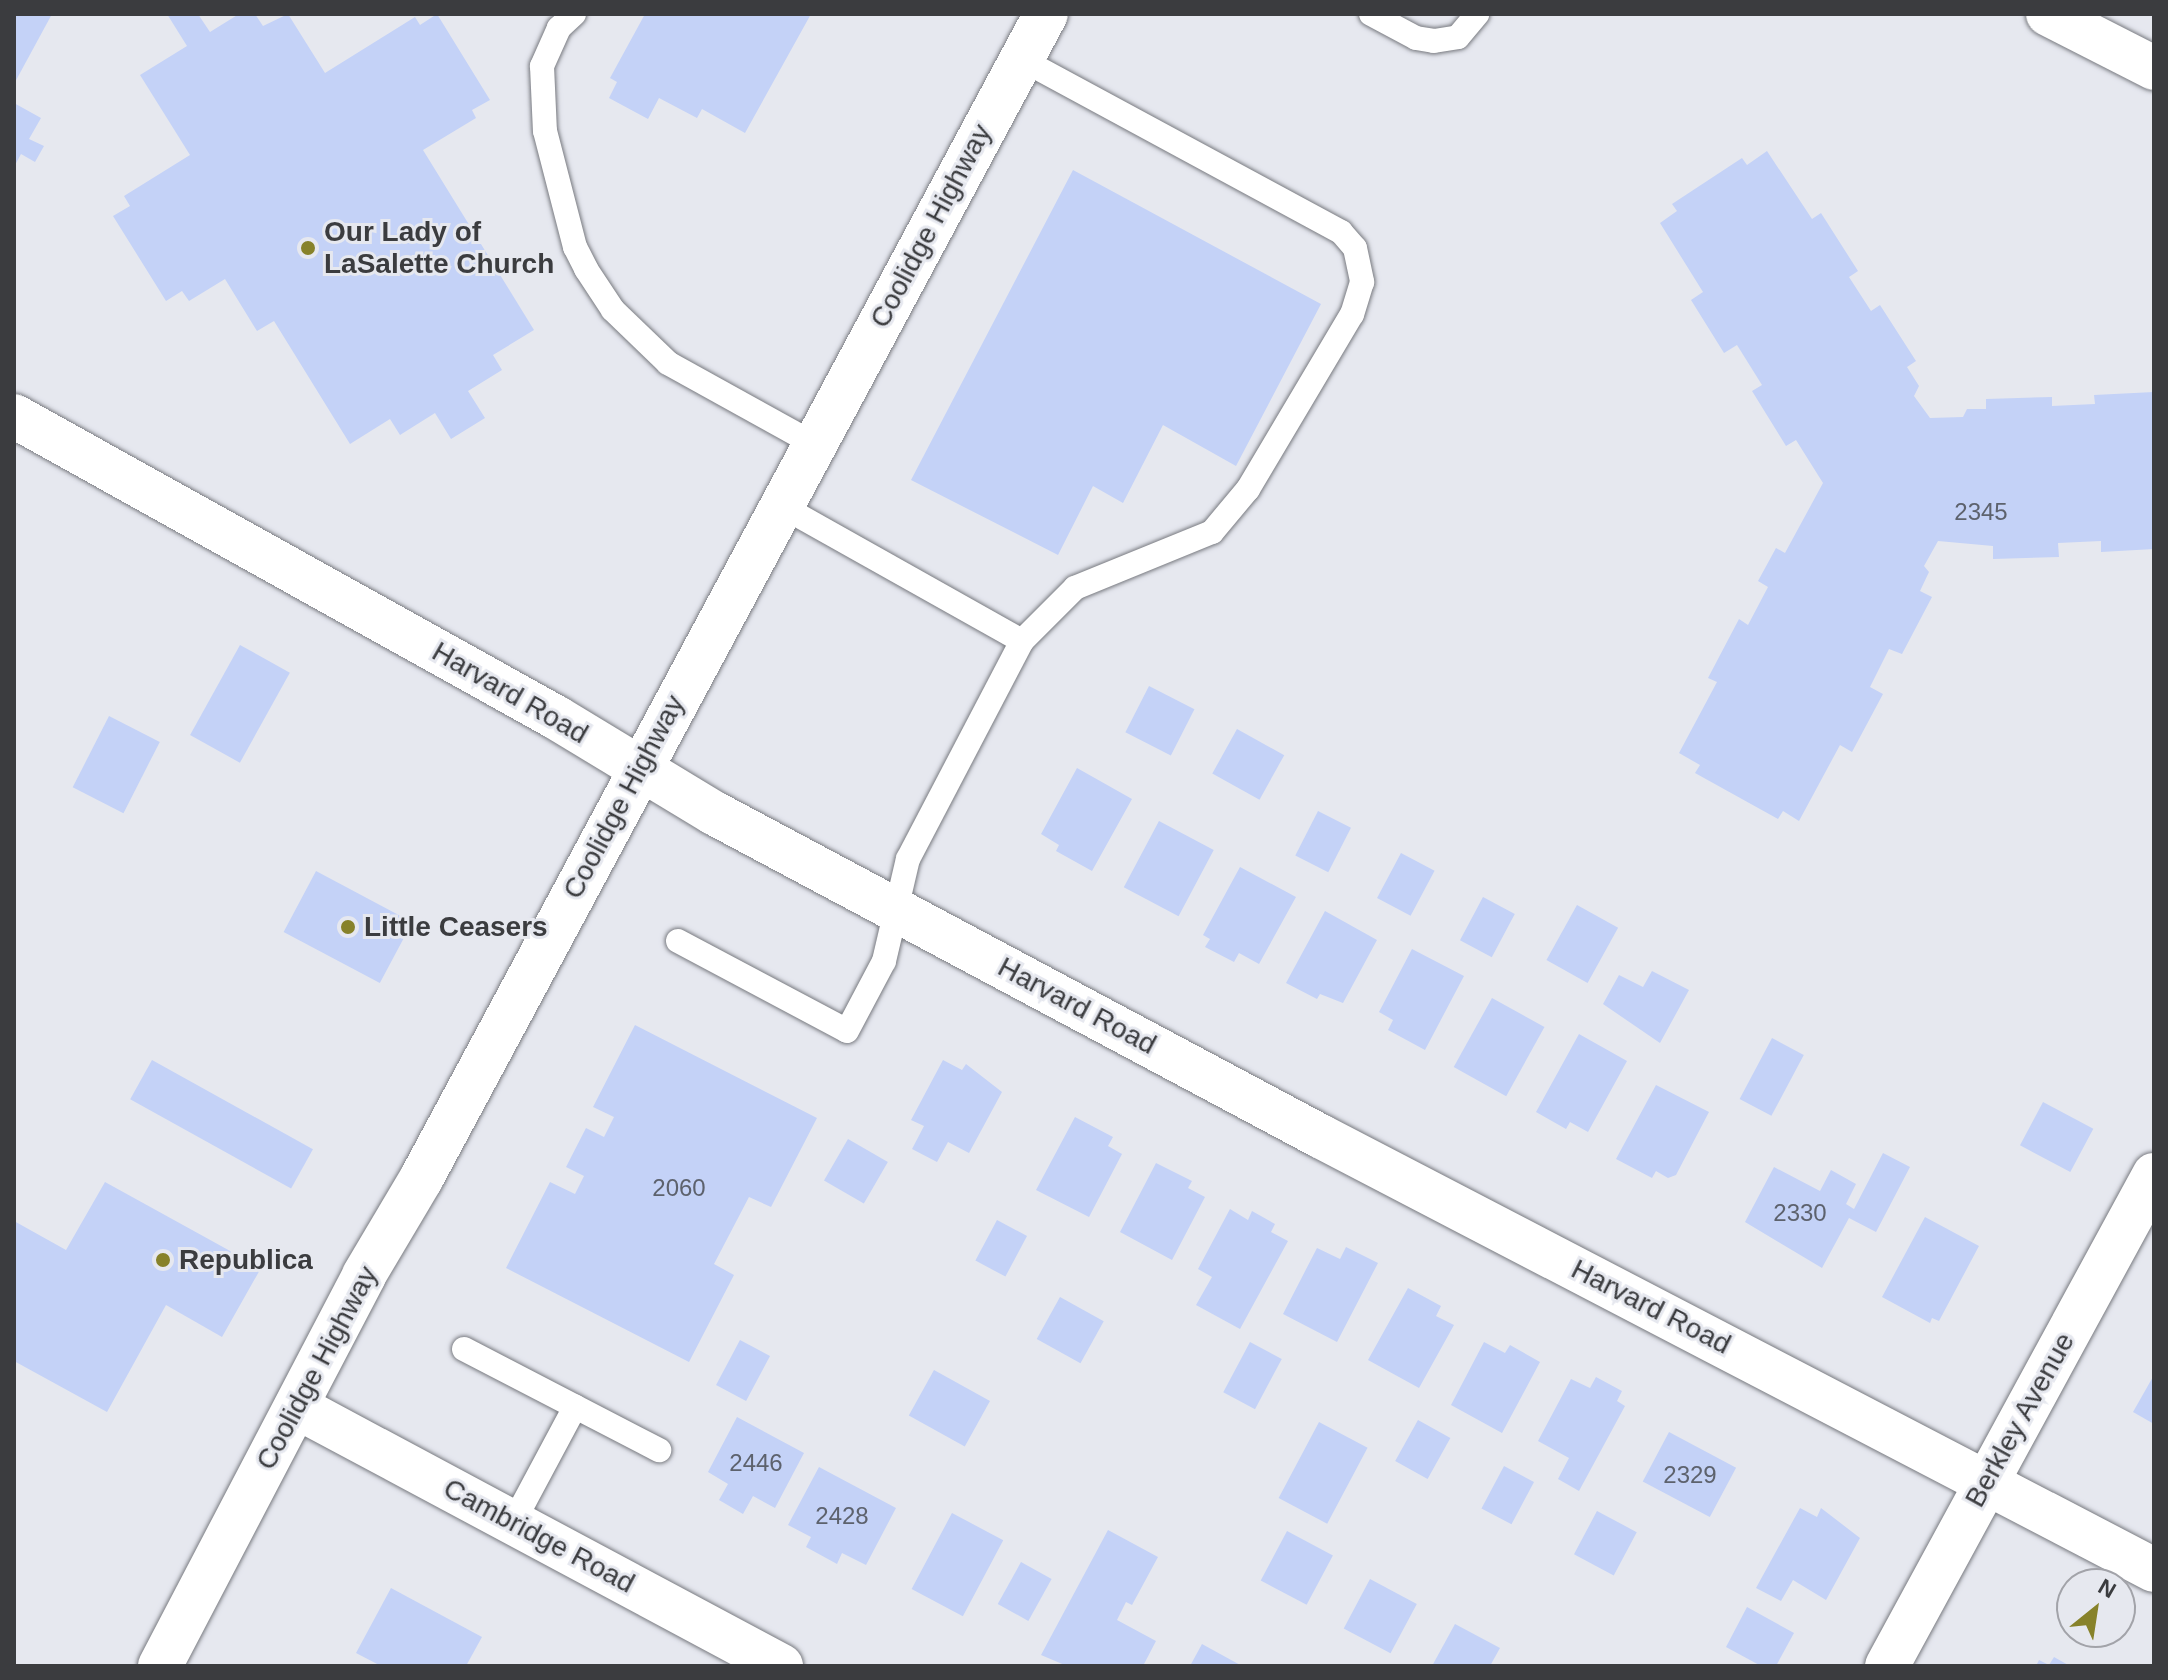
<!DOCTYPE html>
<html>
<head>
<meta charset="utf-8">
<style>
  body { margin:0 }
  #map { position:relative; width:2168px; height:1680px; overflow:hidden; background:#e6e8ef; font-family:Helvetica,sans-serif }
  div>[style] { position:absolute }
  .building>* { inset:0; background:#c4d2f7; transform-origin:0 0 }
  .roads { filter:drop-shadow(0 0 2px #787a80) drop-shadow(0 0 2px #787a80) }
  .service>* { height:24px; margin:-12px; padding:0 12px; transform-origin:12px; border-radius:12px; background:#fff }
  .minor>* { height:44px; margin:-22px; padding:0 22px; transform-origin:22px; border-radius:22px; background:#fff }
  .secondary>* { height:44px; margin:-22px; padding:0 22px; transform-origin:22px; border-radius:22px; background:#fff }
  .dots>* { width:22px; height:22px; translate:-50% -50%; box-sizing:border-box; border:4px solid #e6e8ef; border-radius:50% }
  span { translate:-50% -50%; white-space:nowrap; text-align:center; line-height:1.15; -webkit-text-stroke:6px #e6e8ef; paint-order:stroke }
  .number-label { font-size:24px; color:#5d626d }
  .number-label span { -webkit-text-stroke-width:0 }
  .street-label { font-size:28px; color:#3b3c3f }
  .poi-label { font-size:28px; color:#3b3c3f; font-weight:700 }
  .left { translate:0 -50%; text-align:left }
  .frame { position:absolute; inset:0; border:16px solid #3b3c3f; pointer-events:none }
  .north { position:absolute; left:2056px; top:1568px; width:80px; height:80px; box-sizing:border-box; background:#e6e8ef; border:2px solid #a2a3a9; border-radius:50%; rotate:30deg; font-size:22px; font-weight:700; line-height:32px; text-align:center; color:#3b3c3f }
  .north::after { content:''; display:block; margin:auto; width:28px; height:36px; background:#87822a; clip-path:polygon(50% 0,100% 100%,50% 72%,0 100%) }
</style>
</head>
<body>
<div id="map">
  <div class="building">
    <i style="clip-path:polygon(14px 14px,52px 14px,14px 84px)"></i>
    <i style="clip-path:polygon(167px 14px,198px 14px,210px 32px,239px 14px,255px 14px,263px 26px,288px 14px,325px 73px,415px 17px,420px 25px,437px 14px,490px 100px,472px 110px,476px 118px,423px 150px,534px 330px,493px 355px,502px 370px,468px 391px,485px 418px,451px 439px,435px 413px,400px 435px,390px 419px,350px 444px,274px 321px,257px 331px,225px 279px,189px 301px,182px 291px,166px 301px,113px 216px,130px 206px,124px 196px,190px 155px,140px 75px,187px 46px)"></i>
    <i style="clip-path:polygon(645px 14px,811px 14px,745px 133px,702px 109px,697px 118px,659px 98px,648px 119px,609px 98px,617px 82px,610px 78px)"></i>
    <i style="clip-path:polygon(14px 103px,41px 118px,29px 139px,44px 146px,35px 162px,21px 154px,14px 167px)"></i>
    <i style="clip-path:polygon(1767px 151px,1812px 219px,1821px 213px,1858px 271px,1849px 277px,1871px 311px,1880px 305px,1916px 361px,1907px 367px,1919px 386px,1914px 396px,1930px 418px,1963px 417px,1967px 409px,1986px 409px,1986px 399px,2052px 397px,2052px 406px,2095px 404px,2094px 395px,2154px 392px,2154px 549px,2101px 552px,2101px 541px,2058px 543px,2059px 557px,1993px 559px,1993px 546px,1938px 541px,1924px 566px,1929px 572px,1920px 591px,1932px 597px,1902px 654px,1889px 649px,1870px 687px,1883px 694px,1852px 752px,1840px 745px,1799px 821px,1783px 811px,1778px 819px,1695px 773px,1700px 765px,1679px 753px,1717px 682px,1708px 678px,1739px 619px,1748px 625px,1768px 587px,1758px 581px,1776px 548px,1785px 553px,1823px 483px,1796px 440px,1786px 446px,1752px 391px,1762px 385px,1737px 345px,1724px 353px,1691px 300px,1703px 292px,1660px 223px,1677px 211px,1672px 204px,1742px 158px,1747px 165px)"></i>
    <i style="clip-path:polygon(1073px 170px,1321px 304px,1236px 466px,1163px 425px,1123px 503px,1093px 486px,1058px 555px,911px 480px)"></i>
    <i style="left:240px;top:645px;width:57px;height:103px;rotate:29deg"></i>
    <i style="left:1149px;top:686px;width:51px;height:52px;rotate:27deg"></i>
    <i style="left:109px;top:716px;width:57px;height:80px;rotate:27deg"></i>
    <i style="left:1237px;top:729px;width:54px;height:51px;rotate:29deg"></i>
    <i style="clip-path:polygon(1077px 768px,1132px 799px,1092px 871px,1056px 851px,1059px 845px,1041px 834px)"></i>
    <i style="left:1318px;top:811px;width:37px;height:50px;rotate:27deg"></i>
    <i style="left:1159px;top:821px;width:62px;height:75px;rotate:28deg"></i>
    <i style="left:1401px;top:853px;width:38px;height:51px;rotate:28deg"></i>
    <i style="clip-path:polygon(1240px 867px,1296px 897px,1259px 964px,1239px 953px,1234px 962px,1205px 947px,1210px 939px,1203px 935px)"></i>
    <i style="left:316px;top:871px;width:109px;height:69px;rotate:28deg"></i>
    <i style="left:1483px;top:897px;width:36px;height:49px;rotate:28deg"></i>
    <i style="left:1577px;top:905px;width:47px;height:63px;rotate:29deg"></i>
    <i style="clip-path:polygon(1325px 911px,1377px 940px,1343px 1003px,1320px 994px,1317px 999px,1286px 983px)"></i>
    <i style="clip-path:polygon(1412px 949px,1464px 976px,1425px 1050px,1388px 1030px,1393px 1020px,1379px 1012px)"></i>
    <i style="clip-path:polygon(1652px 971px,1689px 990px,1660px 1043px,1603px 1004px,1619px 975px,1643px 987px)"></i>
    <i style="left:1492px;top:998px;width:60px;height:79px;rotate:29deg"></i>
    <i style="clip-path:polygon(635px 1025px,817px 1118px,771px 1207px,749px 1197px,714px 1264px,734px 1275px,689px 1362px,506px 1268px,550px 1182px,575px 1194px,584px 1176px,566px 1167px,586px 1128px,604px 1137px,614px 1117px,593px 1107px)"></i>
    <i style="clip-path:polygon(1579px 1034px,1627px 1061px,1588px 1132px,1570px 1122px,1566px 1129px,1536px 1112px)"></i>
    <i style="left:1772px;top:1038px;width:36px;height:69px;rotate:28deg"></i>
    <i style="left:152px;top:1060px;width:184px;height:45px;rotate:29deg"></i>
    <i style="clip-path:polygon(943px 1060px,962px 1070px,966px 1064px,1002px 1092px,969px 1153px,948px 1142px,937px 1162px,912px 1149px,924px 1126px,911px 1120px)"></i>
    <i style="clip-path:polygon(1656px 1085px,1709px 1112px,1676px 1175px,1668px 1178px,1656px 1171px,1652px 1178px,1616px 1159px)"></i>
    <i style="left:2043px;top:1102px;width:57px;height:49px;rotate:28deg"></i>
    <i style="clip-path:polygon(1075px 1117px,1113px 1137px,1108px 1146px,1122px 1154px,1089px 1217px,1036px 1190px)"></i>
    <i style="left:848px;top:1139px;width:46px;height:48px;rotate:30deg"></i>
    <i style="clip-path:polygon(1883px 1153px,1910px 1167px,1876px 1232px,1849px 1218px,1822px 1268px,1745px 1222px,1774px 1167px,1820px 1191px,1831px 1170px,1856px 1184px,1846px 1204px,1854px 1209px)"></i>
    <i style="clip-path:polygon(1156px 1163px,1192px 1181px,1188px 1188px,1205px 1197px,1172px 1260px,1120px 1232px)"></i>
    <i style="clip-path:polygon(105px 1182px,261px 1268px,222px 1337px,166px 1305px,107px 1412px,14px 1361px,14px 1221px,66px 1250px)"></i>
    <i style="clip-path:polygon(1230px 1209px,1248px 1220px,1252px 1211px,1275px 1224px,1271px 1232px,1288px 1241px,1240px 1329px,1196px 1305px,1212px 1277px,1198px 1269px)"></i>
    <i style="clip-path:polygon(1925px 1217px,1979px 1246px,1939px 1321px,1932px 1318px,1930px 1323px,1882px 1297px)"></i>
    <i style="left:997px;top:1220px;width:34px;height:46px;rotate:28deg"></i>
    <i style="clip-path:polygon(1346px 1247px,1378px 1263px,1337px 1342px,1283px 1314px,1317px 1248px,1340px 1259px)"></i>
    <i style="clip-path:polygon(1408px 1288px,1441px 1306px,1436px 1316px,1454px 1325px,1419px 1388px,1368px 1360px)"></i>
    <i style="left:1060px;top:1297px;width:50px;height:48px;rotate:29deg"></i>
    <i style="left:740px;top:1340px;width:34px;height:51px;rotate:28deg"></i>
    <i style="left:1250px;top:1342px;width:36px;height:57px;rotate:28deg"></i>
    <i style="clip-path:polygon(1484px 1342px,1505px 1353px,1510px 1345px,1540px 1362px,1502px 1433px,1451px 1405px)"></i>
    <i style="left:934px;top:1370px;width:64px;height:52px;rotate:29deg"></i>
    <i style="clip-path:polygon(2154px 1375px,2154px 1424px,2133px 1412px)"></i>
    <i style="clip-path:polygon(1596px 1377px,1622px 1391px,1617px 1401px,1625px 1406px,1579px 1491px,1558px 1479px,1569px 1458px,1538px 1441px,1571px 1379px,1590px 1388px)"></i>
    <i style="clip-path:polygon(737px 1417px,804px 1453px,775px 1508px,753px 1496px,743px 1514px,719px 1500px,728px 1484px,708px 1472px)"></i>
    <i style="left:1418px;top:1420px;width:37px;height:47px;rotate:29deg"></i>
    <i style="left:1319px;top:1422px;width:55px;height:86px;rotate:28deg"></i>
    <i style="left:1669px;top:1432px;width:76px;height:56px;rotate:28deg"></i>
    <i style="left:1504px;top:1466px;width:34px;height:48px;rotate:28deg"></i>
    <i style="clip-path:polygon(819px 1467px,896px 1508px,866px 1565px,842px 1553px,837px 1564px,806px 1547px,811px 1537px,788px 1525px)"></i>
    <i style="clip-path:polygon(1800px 1508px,1817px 1517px,1821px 1508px,1860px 1538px,1826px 1600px,1793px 1580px,1781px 1601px,1756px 1588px)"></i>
    <i style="left:1597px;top:1511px;width:45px;height:49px;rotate:28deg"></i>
    <i style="left:952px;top:1513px;width:58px;height:86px;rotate:28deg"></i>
    <i style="clip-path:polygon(1108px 1530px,1158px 1557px,1132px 1605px,1126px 1602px,1117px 1620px,1156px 1641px,1143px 1666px,1067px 1666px,1041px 1655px)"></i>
    <i style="left:1287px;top:1531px;width:52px;height:56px;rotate:28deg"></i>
    <i style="left:1021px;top:1562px;width:35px;height:48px;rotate:29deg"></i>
    <i style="left:1370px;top:1579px;width:53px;height:56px;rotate:28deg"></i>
    <i style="clip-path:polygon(391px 1588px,482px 1637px,466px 1666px,381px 1666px,356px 1653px)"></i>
    <i style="clip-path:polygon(1747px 1607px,1794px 1633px,1776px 1666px,1761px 1666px,1726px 1647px)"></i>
    <i style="clip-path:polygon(1455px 1624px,1500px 1648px,1490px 1666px,1432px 1666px)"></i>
    <i style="clip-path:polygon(1202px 1644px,1242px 1666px,1190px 1666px)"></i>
    <i style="clip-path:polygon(2054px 1657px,2070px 1666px,2036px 1666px,2039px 1660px,2049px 1665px)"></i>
  </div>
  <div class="roads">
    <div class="service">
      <i style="left:574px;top:14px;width:21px;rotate:137deg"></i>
      <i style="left:559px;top:28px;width:42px;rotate:114.1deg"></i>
      <i style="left:542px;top:66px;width:65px;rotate:87.4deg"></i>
      <i style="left:545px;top:131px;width:120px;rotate:75.5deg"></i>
      <i style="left:575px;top:247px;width:25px;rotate:63deg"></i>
      <i style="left:586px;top:269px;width:49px;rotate:56.6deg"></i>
      <i style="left:613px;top:310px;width:76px;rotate:43.9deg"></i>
      <i style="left:668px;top:363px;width:167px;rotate:29deg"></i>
      <i style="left:1371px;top:14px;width:51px;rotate:28.1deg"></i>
      <i style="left:1416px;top:38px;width:18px;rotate:9deg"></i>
      <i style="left:1434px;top:41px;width:24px;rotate:-9deg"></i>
      <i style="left:1458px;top:37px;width:30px;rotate:-50deg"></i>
      <i style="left:1021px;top:59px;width:364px;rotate:28.4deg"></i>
      <i style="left:1341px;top:232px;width:21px;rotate:49deg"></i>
      <i style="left:1355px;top:248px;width:35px;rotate:78deg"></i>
      <i style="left:1362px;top:282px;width:34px;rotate:107deg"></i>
      <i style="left:1352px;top:314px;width:204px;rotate:120.7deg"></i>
      <i style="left:1248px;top:489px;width:56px;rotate:129.9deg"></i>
      <i style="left:1212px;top:532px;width:148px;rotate:157.8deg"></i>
      <i style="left:1075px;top:588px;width:75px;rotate:135deg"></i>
      <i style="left:678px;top:941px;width:191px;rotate:28deg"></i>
      <i style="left:847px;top:1031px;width:79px;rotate:-62.1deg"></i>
      <i style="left:884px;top:961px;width:105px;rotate:-76.8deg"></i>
      <i style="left:908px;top:859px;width:246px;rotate:-62.4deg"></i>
      <i style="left:1022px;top:641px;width:276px;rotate:-150.7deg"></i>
      <i style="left:464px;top:1349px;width:220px;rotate:27.4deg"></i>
      <i style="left:513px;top:1523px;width:132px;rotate:-61.9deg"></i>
    </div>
    <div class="minor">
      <i style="left:2048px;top:14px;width:119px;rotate:27deg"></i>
      <i style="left:14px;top:416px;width:621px;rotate:29.08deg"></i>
      <i style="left:557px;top:718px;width:184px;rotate:31.2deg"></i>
      <i style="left:714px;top:813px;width:687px;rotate:28.06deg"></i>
      <i style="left:1320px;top:1136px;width:940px;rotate:27.49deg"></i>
      <i style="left:297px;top:1407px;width:549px;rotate:28.15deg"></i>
      <i style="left:1887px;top:1666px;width:559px;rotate:-61.46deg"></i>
    </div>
    <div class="secondary">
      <i style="left:160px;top:1666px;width:441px;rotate:-62.4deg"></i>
      <i style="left:364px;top:1275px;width:112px;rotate:-59.3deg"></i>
      <i style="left:421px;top:1179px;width:1322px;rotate:-61.79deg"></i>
    </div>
  </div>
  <div class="dots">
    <i style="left:308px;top:248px;background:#87822a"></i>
    <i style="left:348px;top:927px;background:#87822a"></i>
    <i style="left:163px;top:1260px;background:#87822a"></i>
  </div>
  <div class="number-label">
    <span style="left:1981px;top:512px">2345</span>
    <span style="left:679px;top:1188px">2060</span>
    <span style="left:1800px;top:1213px">2330</span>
    <span style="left:756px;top:1463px">2446</span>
    <span style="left:1690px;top:1475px">2329</span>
    <span style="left:842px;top:1516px">2428</span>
  </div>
  <div class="street-label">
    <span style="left:931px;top:226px;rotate:-62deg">Coolidge Highway</span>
    <span style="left:510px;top:693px;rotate:30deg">Harvard Road</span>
    <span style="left:624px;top:797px;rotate:-62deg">Coolidge Highway</span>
    <span style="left:1077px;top:1006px;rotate:28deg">Harvard Road</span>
    <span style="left:1651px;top:1307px;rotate:27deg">Harvard Road</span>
    <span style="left:317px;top:1368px;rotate:-62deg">Coolidge Highway</span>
    <span style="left:2020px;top:1420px;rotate:-61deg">Berkley Avenue</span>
    <span style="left:539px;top:1536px;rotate:28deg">Cambridge Road</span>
  </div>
  <div class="poi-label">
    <span class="left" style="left:324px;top:248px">Our Lady of<br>LaSalette Church</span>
    <span class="left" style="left:364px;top:927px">Little Ceasers</span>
    <span class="left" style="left:179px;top:1260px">Republica</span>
  </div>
  <div class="frame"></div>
  <div class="north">N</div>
</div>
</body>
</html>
